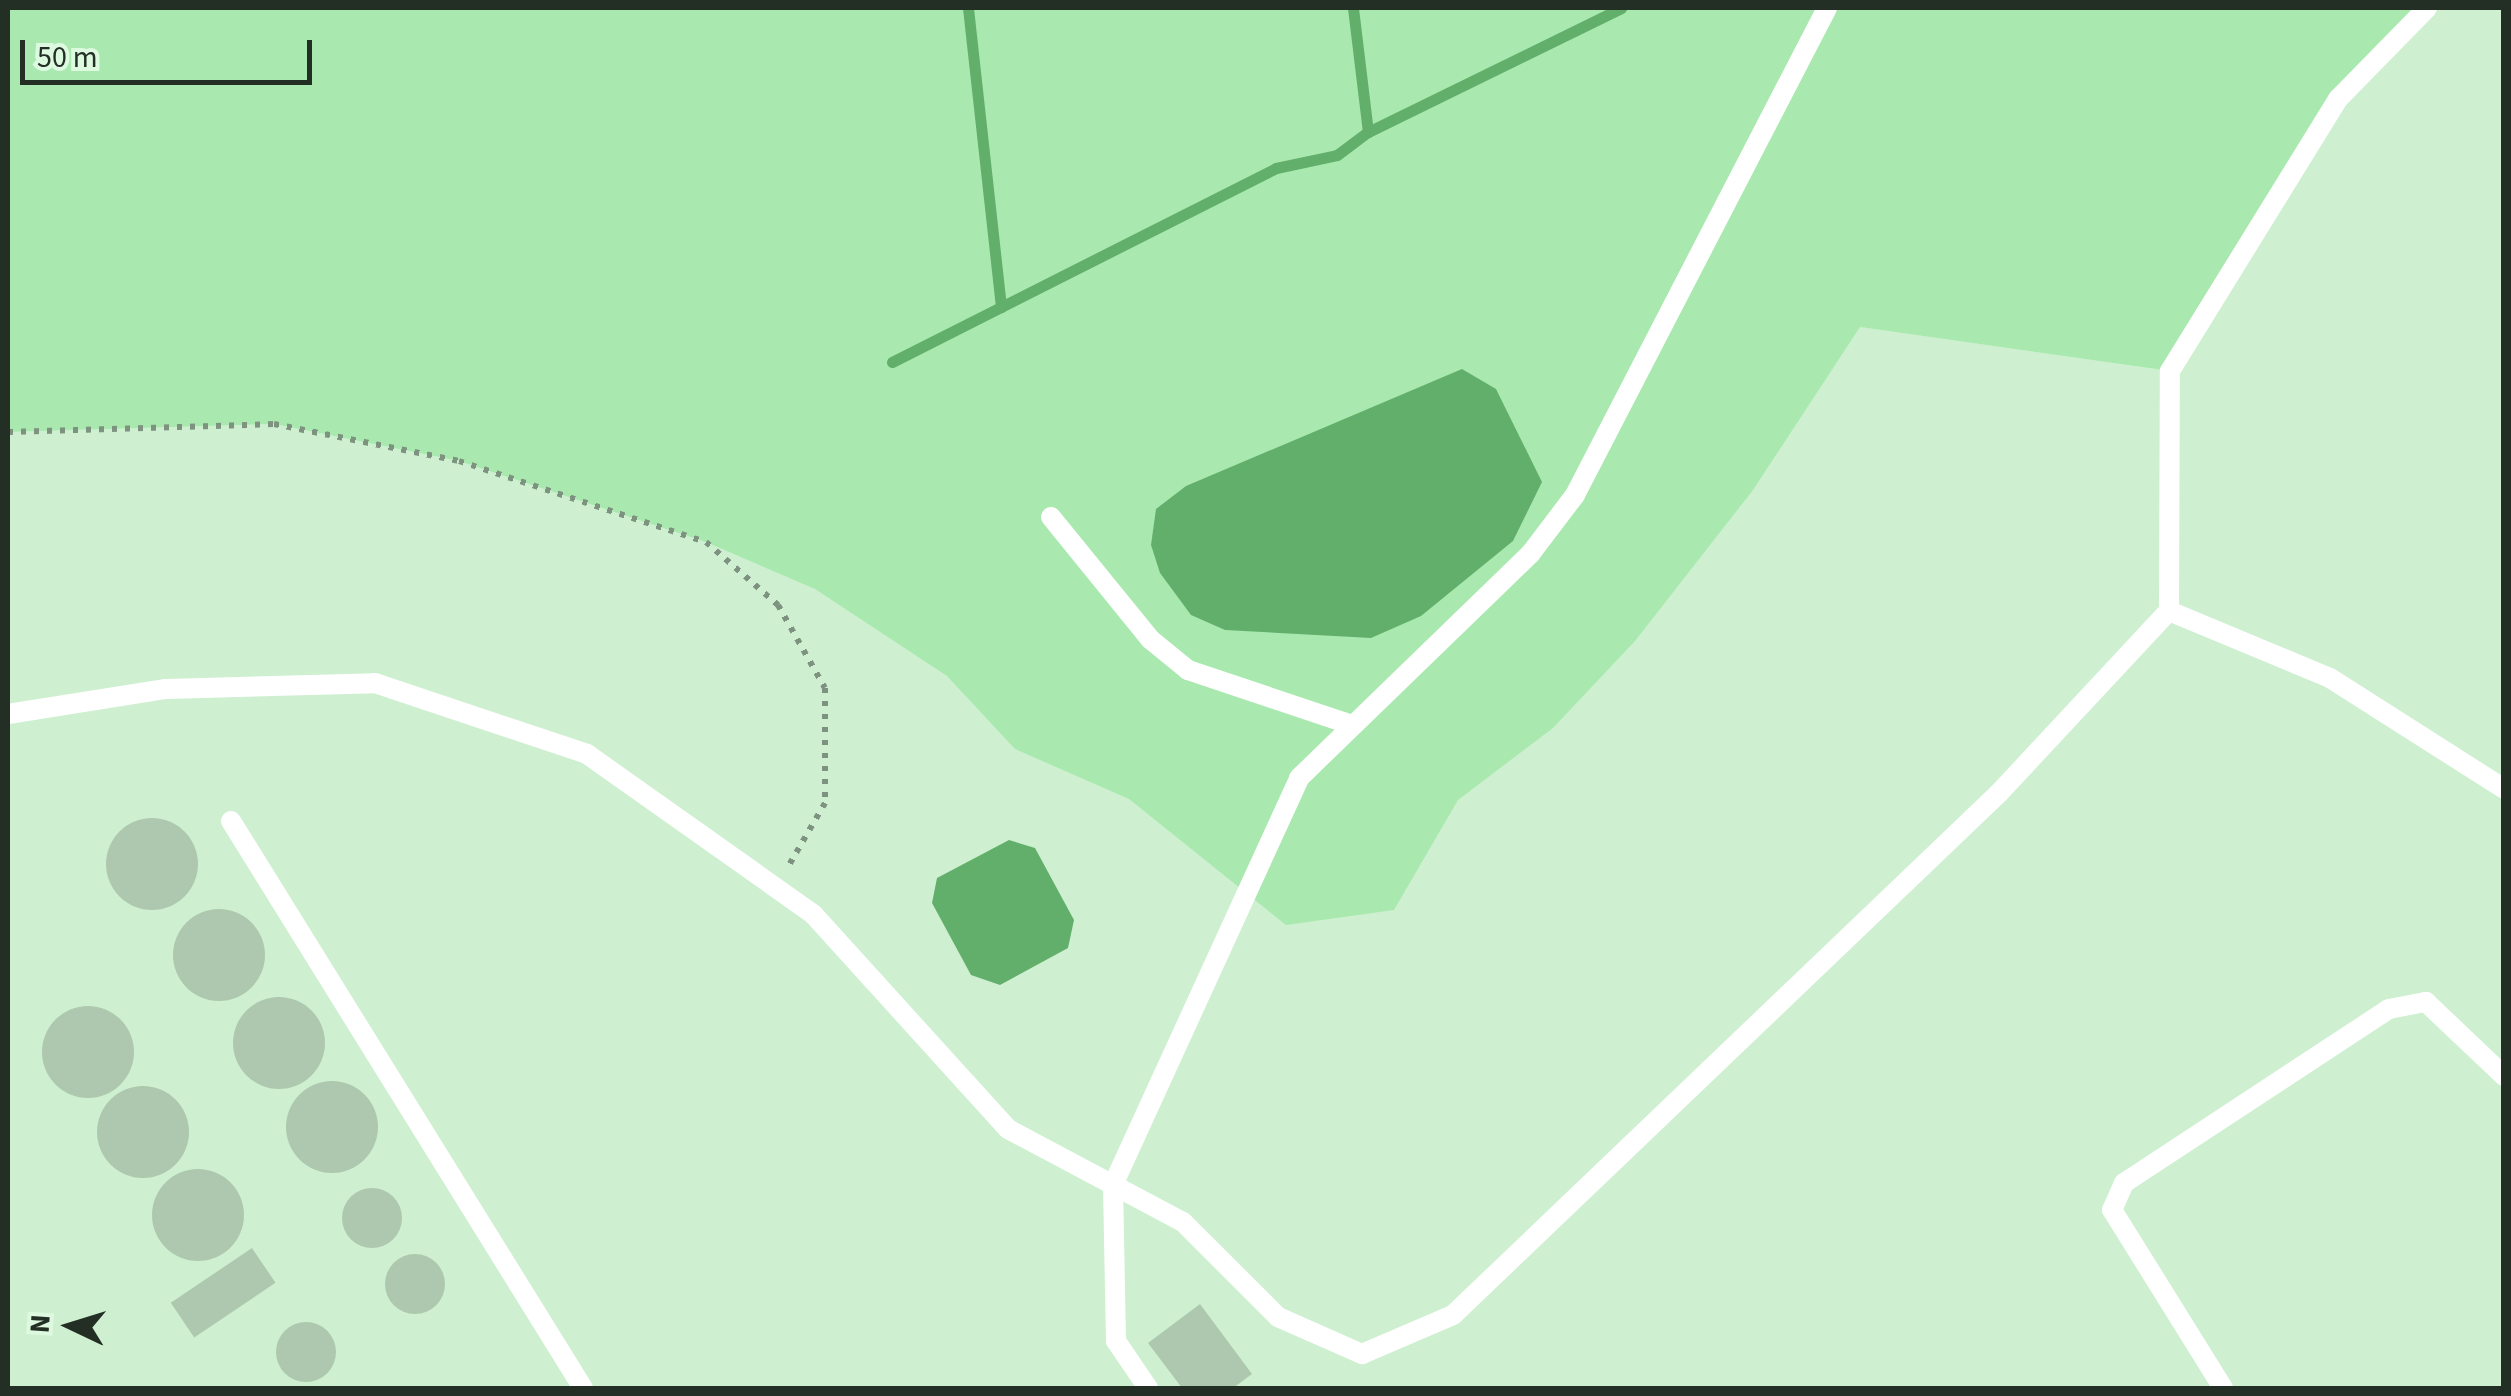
<!DOCTYPE html>
<html>
<head>
<meta charset="utf-8">
<style>
  body { margin:0 }
  #map { position:relative; width:2511px; height:1396px; overflow:hidden; background:#ddf9df; font-family:"Source Sans 3",sans-serif }
  div>[style] { position:absolute }
  .built>* { inset:0; background:#cef0d0 }
  .green>* { inset:0; background:#a9e9af }
  .water>* { inset:0; background:#62af6c }
  .stream>* { height:11px; margin:-5.5px; padding:0 5.5px; transform-origin:5.5px; border-radius:5.5px; background:#62af6c }
  .building>* { inset:0; background:#adc8ae; transform-origin:0 0 }
  .round { border-radius:50% }
  .path>* { height:6px; margin-top:-3px; transform-origin:0; background:repeating-linear-gradient(90deg,#7e9280 0 5px,transparent 0 13px) }
  .lane>* { height:20px; margin:-10px; padding:0 10px; transform-origin:10px; border-radius:10px; background:#fff }
  span { translate:-50% -50%; white-space:nowrap; text-align:center; line-height:1.15; -webkit-text-stroke:8px #ddf9df; paint-order:stroke }
  .frame { position:absolute; inset:0; border:10px solid #232e24; pointer-events:none }
  .north { position:absolute; left:20px; top:1276px; width:100px; height:100px; -webkit-text-stroke:8px #ddf9df; paint-order:stroke; rotate:274deg; font-size:28px; font-weight:700; line-height:40px; text-align:center; color:#232e24 }
  .north::after { content:''; display:block; margin:auto; width:35px; height:45px; background:#232e24; clip-path:polygon(50% 0,100% 100%,50% 72%,0 100%) }
  .scale { position:absolute; left:20px; top:40px; width:292px; height:45px; box-sizing:border-box; border:5px solid #232e24; border-top:0; padding-left:12px; font-size:30px; line-height:35px; white-space:nowrap; color:#232e24; -webkit-text-stroke:8px #ddf9df; paint-order:stroke }
</style>
</head>
<body>
<div id="map">
  <div class="built">
    <i style="clip-path:polygon(2427px 8px,2503px 8px,2503px 1388px,8px 1388px,8px 432px,274px 424px,459px 461px,1860px 327px,2170px 371px,2338px 99px)"></i>
  </div>
  <div class="green">
    <i style="clip-path:polygon(8px 8px,2427px 8px,2338px 99px,2170px 371px,1860px 327px,1753px 490px,1635px 641px,1553px 728px,1458px 800px,1394px 910px,1286px 925px,1129px 799px,1015px 749px,947px 676px,815px 589px,706px 542px,459px 461px,274px 424px,8px 432px)"></i>
  </div>
  <div class="water">
    <i style="clip-path:polygon(1462px 369px,1496px 389px,1542px 482px,1513px 541px,1421px 616px,1371px 638px,1225px 630px,1191px 615px,1160px 573px,1151px 545px,1156px 509px,1186px 486px)"></i>
    <i style="clip-path:polygon(1009px 840px,1035px 848px,1074px 920px,1068px 948px,1000px 985px,971px 975px,932px 903px,937px 878px)"></i>
  </div>
  <div class="stream">
    <i style="left:968px;top:8px;width:301px;rotate:83.7deg"></i>
    <i style="left:1368px;top:132px;width:282px;rotate:-26.1deg"></i>
    <i style="left:892px;top:362px;width:430px;rotate:-26.8deg"></i>
    <i style="left:1276px;top:168px;width:62px;rotate:-12deg"></i>
    <i style="left:1337px;top:155px;width:39px;rotate:-37deg"></i>
    <i style="left:1368px;top:132px;width:125px;rotate:-96.9deg"></i>
  </div>
  <div class="building">
    <i class="round" style="left:106px;top:818px;width:92px;height:92px"></i>
    <i class="round" style="left:173px;top:909px;width:92px;height:92px"></i>
    <i class="round" style="left:233px;top:997px;width:92px;height:92px"></i>
    <i class="round" style="left:42px;top:1006px;width:92px;height:92px"></i>
    <i class="round" style="left:286px;top:1081px;width:92px;height:92px"></i>
    <i class="round" style="left:97px;top:1086px;width:92px;height:92px"></i>
    <i class="round" style="left:152px;top:1169px;width:92px;height:92px"></i>
    <i class="round" style="left:342px;top:1188px;width:60px;height:60px"></i>
    <i style="left:252px;top:1248px;width:42px;height:98px;rotate:56deg"></i>
    <i class="round" style="left:385px;top:1254px;width:60px;height:60px"></i>
    <i style="clip-path:polygon(1200px 1304px,1252px 1374px,1233px 1388px,1182px 1388px,1148px 1343px)"></i>
    <i class="round" style="left:276px;top:1322px;width:60px;height:60px"></i>
  </div>
  <div class="path">
    <i style="left:8px;top:432px;width:266px;rotate:-1.7deg"></i>
    <i style="left:274px;top:424px;width:189px;rotate:11.3deg"></i>
    <i style="left:459px;top:461px;width:260px;rotate:18.2deg"></i>
    <i style="left:706px;top:542px;width:96px;rotate:41.2deg"></i>
    <i style="left:778px;top:605px;width:95px;rotate:60.5deg"></i>
    <i style="left:825px;top:688px;width:115px;rotate:90deg"></i>
    <i style="left:825px;top:803px;width:72px;rotate:120.1deg"></i>
  </div>
  <div class="lane">
    <i style="left:1051px;top:517px;width:157px;rotate:50.9deg"></i>
    <i style="left:1150px;top:639px;width:49px;rotate:39.2deg"></i>
    <i style="left:1188px;top:670px;width:173px;rotate:18.5deg"></i>
    <i style="left:2169px;top:611px;width:174px;rotate:22.6deg"></i>
    <i style="left:2330px;top:678px;width:206px;rotate:32.5deg"></i>
    <i style="left:8px;top:714px;width:160px;rotate:-9deg"></i>
    <i style="left:166px;top:689px;width:209px;rotate:-1.6deg"></i>
    <i style="left:375px;top:683px;width:224px;rotate:18.5deg"></i>
    <i style="left:587px;top:754px;width:277px;rotate:35.3deg"></i>
    <i style="left:813px;top:914px;width:290px;rotate:47.8deg"></i>
    <i style="left:1008px;top:1129px;width:198px;rotate:28deg"></i>
    <i style="left:1183px;top:1222px;width:134px;rotate:45deg"></i>
    <i style="left:1278px;top:1317px;width:92px;rotate:23.8deg"></i>
    <i style="left:1362px;top:1354px;width:99px;rotate:-23.2deg"></i>
    <i style="left:1453px;top:1315px;width:755px;rotate:-43.71deg"></i>
    <i style="left:1999px;top:793px;width:249px;rotate:-47deg"></i>
    <i style="left:2169px;top:611px;width:240px;rotate:-89.8deg"></i>
    <i style="left:2170px;top:371px;width:320px;rotate:-58.3deg"></i>
    <i style="left:2338px;top:99px;width:127px;rotate:-45.6deg"></i>
    <i style="left:231px;top:821px;width:667px;rotate:58.17deg"></i>
    <i style="left:1148px;top:1388px;width:57px;rotate:-124.2deg"></i>
    <i style="left:1116px;top:1341px;width:156px;rotate:-91.1deg"></i>
    <i style="left:1113px;top:1185px;width:447px;rotate:-65.4deg"></i>
    <i style="left:1299px;top:778px;width:323px;rotate:-44.1deg"></i>
    <i style="left:1531px;top:553px;width:73px;rotate:-52.8deg"></i>
    <i style="left:1575px;top:495px;width:548px;rotate:-62.64deg"></i>
    <i style="left:2223px;top:1388px;width:210px;rotate:-121.9deg"></i>
    <i style="left:2112px;top:1210px;width:30px;rotate:-66deg"></i>
    <i style="left:2124px;top:1183px;width:317px;rotate:-33.3deg"></i>
    <i style="left:2389px;top:1009px;width:38px;rotate:-11deg"></i>
    <i style="left:2426px;top:1002px;width:108px;rotate:43.5deg"></i>
  </div>
  <div class="frame"></div>
  <div class="north">N</div>
  <div class="scale">50 m</div>
</div>
</body>
</html>
